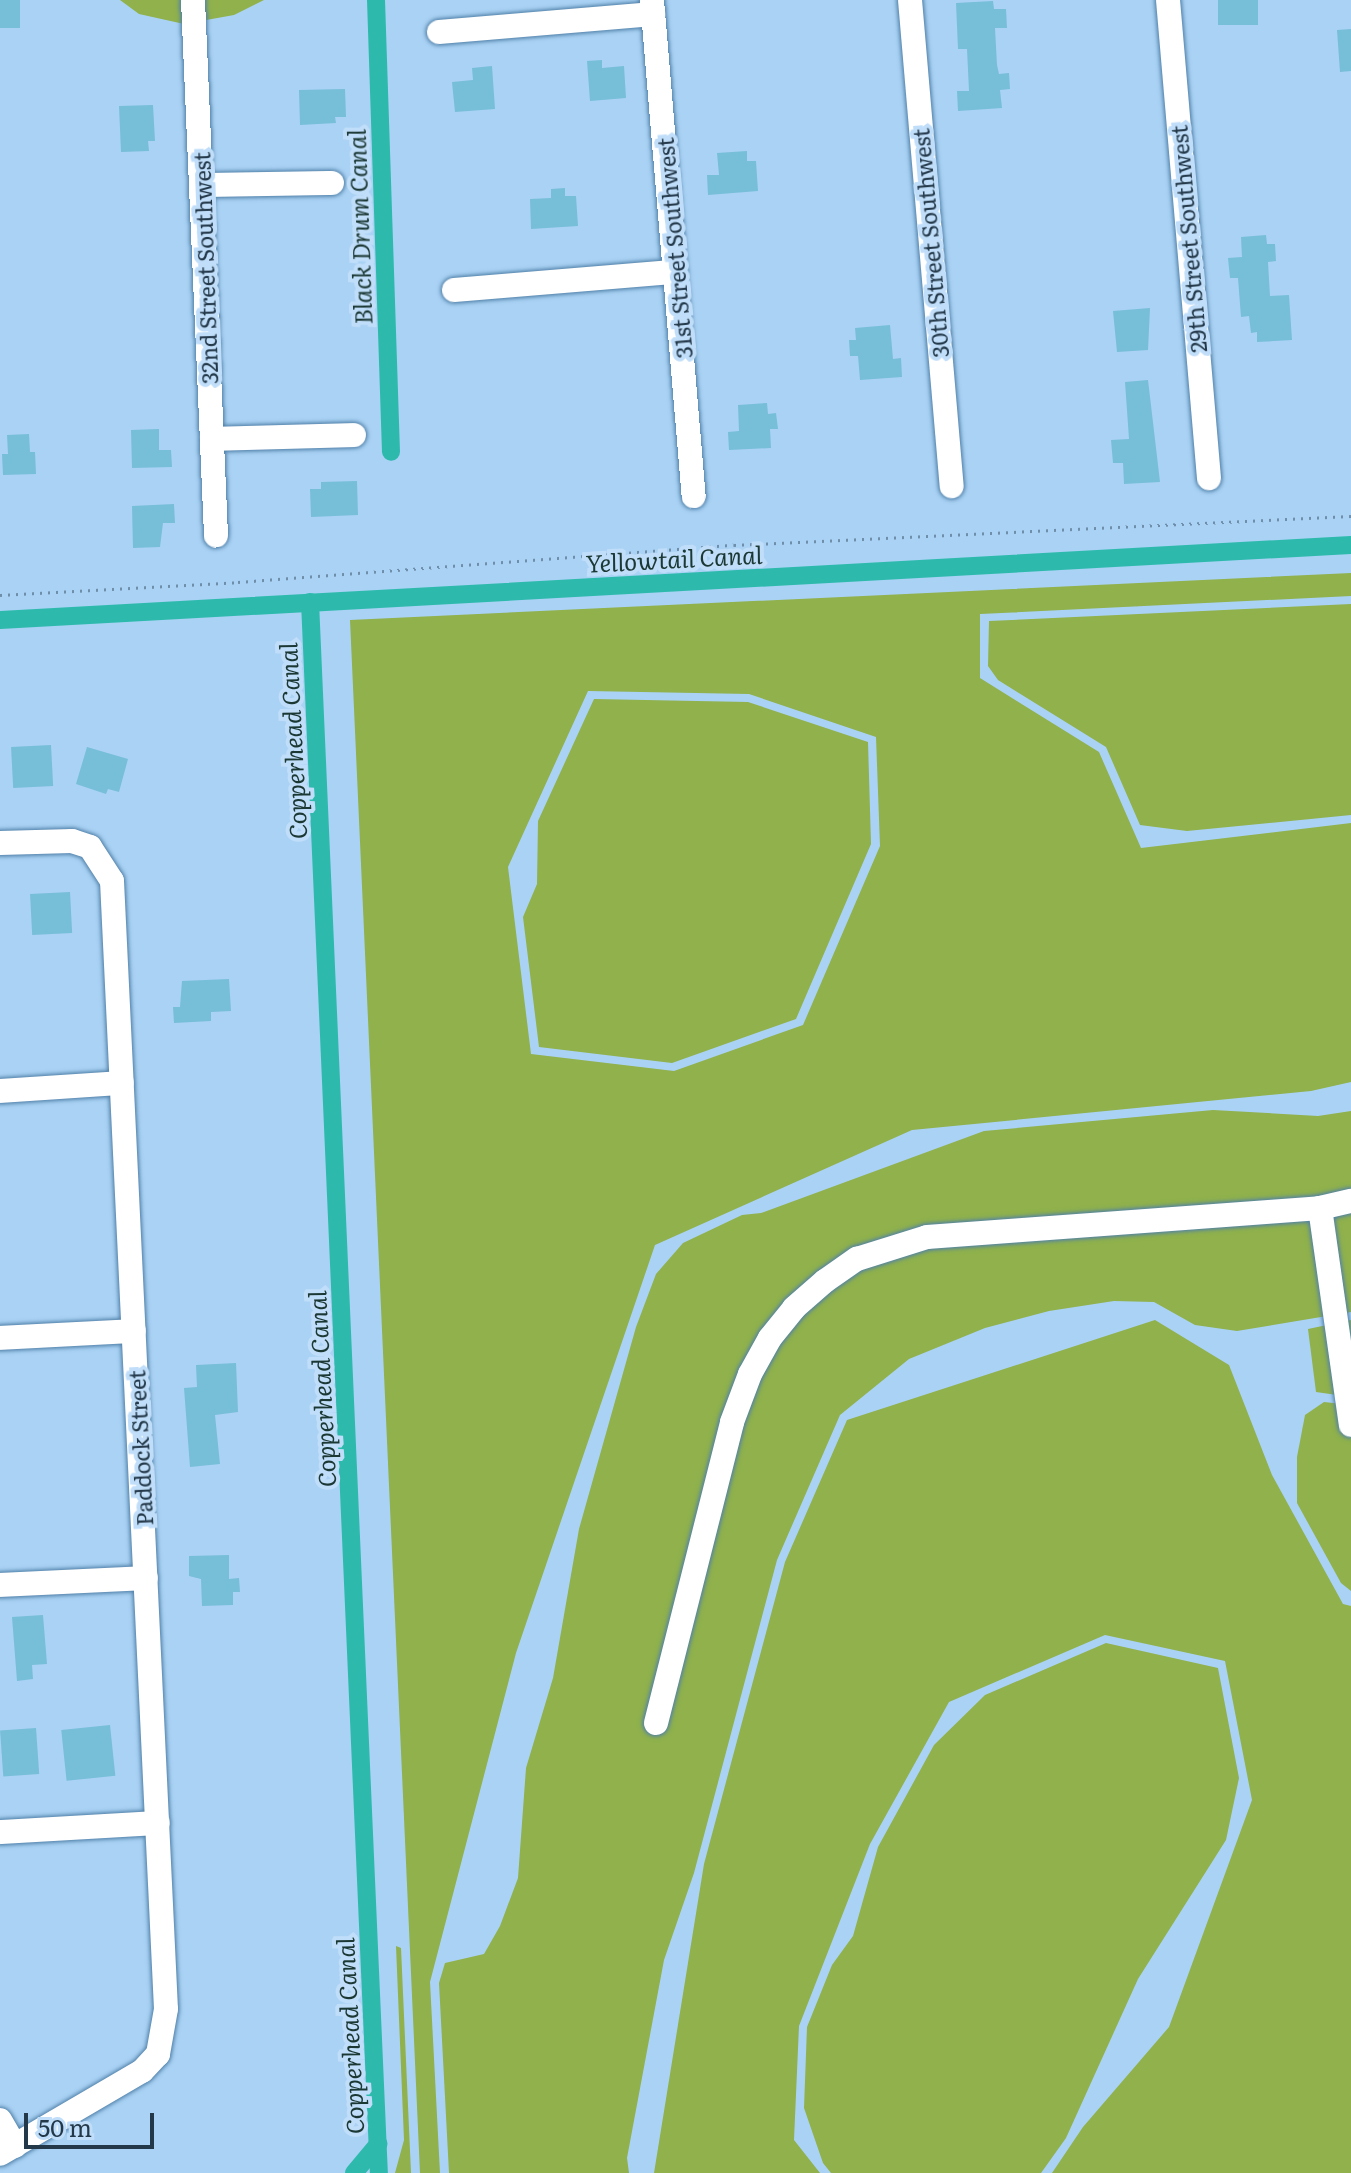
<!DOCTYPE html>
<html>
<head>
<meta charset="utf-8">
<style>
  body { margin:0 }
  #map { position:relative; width:1351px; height:2173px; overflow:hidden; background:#aad2f5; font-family:Literata,serif }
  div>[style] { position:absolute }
  .green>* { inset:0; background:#90b14b }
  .canal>* { height:18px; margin:-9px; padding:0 9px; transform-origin:9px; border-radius:9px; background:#2dbaac }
  .building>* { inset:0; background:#77bed9; transform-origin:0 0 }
  .path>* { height:3px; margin-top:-1.5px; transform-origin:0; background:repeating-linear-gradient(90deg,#6f8eaa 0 2px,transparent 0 8px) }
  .roads { filter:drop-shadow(0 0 2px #5080a8) drop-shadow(0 0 2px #5080a8) }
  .minor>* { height:24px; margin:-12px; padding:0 12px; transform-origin:12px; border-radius:12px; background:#fff }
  span { translate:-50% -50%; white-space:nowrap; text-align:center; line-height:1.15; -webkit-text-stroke:8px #c0def9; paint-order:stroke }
  .street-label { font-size:22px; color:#233849 }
  .water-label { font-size:24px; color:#1c3835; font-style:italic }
  .scale { position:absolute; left:24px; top:2113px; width:130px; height:36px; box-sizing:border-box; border:4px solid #233849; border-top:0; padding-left:10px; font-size:24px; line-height:28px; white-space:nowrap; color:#233849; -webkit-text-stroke:6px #c0def9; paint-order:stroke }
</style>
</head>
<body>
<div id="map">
  <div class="green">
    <i style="clip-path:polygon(120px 0,264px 0,234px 15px,184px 24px,139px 14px)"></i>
    <i style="clip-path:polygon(evenodd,1351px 573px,1351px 596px,980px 614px,980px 678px,1099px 752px,1141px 848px,1351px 823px,1351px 1082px,1311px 1091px,912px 1130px,655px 1245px,516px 1653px,430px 1982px,440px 2173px,420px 2173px,350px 620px,1351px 573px,588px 691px,749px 694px,876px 737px,880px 846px,803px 1025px,674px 1071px,531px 1054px,508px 867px,588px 691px)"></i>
    <i style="clip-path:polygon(1351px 604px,1351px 815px,1187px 831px,1140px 825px,1106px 747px,998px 680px,988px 666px,989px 621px)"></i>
    <i style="clip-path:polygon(594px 699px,748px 702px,868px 742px,871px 844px,796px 1019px,672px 1063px,539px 1047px,523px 917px,537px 884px,538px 821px)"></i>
    <i style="clip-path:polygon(1213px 1110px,1318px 1116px,1351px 1111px,1351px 1312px,1237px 1331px,1195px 1325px,1154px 1302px,1114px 1301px,1049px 1311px,985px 1328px,909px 1359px,840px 1415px,777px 1560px,694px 1873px,664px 1960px,627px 2158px,629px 2173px,449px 2173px,439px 1983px,445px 1963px,484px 1954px,500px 1926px,518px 1878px,526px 1768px,553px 1678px,579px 1529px,636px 1327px,656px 1274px,683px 1243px,742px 1215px,761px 1213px,984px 1131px)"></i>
    <i style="clip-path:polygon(1155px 1320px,1229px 1365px,1272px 1475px,1343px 1604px,1351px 1606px,1351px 2173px,1052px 2173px,1083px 2127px,1169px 2027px,1252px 1800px,1225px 1661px,1105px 1635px,949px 1702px,870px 1844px,799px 2026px,794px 2140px,820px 2173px,654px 2173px,704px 1864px,785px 1562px,847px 1420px)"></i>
    <i style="clip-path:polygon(1351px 1320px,1351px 1397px,1316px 1392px,1308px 1329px)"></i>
    <i style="clip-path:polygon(1324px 1402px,1351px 1405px,1351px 1591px,1341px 1583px,1297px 1503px,1297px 1457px,1305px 1415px)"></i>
    <i style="clip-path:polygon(1106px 1643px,1218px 1668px,1239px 1778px,1226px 1840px,1138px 1979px,1066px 2138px,1041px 2173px,831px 2173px,823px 2163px,804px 2108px,807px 2027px,832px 1965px,853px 1936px,878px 1847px,934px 1745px,985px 1695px)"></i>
    <i style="clip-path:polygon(396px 1946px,401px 1948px,411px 2173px,395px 2173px,404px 2140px)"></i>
  </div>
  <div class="canal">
    <i style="left:376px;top:0;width:452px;rotate:88.1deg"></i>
    <i style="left:310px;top:602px;width:1573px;rotate:87.49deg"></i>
    <i style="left:0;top:620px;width:1353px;rotate:-3.18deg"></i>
    <i style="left:354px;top:2173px;width:38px;rotate:-50deg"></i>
  </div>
  <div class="building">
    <i style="left:0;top:0;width:20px;height:28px"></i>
    <i style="left:1218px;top:0;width:40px;height:25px"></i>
    <i style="clip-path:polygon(993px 1px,994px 9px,1006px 9px,1007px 28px,995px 28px,997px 65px,999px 74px,1009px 73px,1010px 89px,1000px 90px,1002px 108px,958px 111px,957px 91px,969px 91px,967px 49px,958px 49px,956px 3px)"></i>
    <i style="clip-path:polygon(1351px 29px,1351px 71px,1340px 72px,1337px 30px)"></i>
    <i style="clip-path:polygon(602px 60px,602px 68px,624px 66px,626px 98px,590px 101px,587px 61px)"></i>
    <i style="clip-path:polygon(492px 66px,495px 109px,455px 112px,452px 82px,473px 80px,472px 68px)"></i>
    <i style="clip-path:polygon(345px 89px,346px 117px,335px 117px,336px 123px,300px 125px,299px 90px)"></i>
    <i style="clip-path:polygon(153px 105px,155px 141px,148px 141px,149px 151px,121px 152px,119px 106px)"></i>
    <i style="clip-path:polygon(747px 151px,747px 161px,756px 161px,758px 191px,708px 195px,707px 175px,719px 175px,717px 153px)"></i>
    <i style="clip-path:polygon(565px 188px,565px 196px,576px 196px,578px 226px,531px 229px,530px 199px,551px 198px,551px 189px)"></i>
    <i style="clip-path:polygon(1266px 235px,1267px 244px,1275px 244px,1276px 261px,1268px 262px,1270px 296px,1289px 295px,1292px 340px,1257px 342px,1257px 332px,1251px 333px,1249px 316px,1241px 317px,1238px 278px,1230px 278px,1228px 258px,1242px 257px,1241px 237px)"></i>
    <i style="clip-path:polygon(1150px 308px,1148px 350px,1117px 352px,1113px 311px)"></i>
    <i style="clip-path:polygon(890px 325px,893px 359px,901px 358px,902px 377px,860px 380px,858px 356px,850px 356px,849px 340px,856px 340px,855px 328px)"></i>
    <i style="clip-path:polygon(1148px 380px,1160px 482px,1124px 484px,1123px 463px,1113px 463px,1111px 440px,1129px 439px,1125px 382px)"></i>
    <i style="clip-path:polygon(767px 403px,768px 414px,776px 413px,778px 429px,770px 429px,771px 448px,729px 450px,728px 432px,739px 431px,738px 405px)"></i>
    <i style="clip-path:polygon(159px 429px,159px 450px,171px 450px,172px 467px,132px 468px,131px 430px)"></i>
    <i style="clip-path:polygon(29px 434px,30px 452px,35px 452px,36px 474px,3px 475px,2px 454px,8px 454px,7px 435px)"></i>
    <i style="clip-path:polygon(357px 481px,358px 515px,311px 517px,310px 489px,321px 489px,321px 482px)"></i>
    <i style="clip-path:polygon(174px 504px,175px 523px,163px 523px,160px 547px,133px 548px,132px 506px)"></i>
    <i style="left:51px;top:745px;width:41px;height:40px;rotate:87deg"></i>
    <i style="clip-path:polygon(87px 747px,128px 759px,119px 792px,108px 789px,106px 794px,76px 784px)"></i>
    <i style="left:70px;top:892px;width:41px;height:40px;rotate:87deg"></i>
    <i style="clip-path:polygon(229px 979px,231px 1011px,211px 1012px,211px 1021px,174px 1023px,173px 1007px,180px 1007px,182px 981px)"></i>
    <i style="clip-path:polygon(236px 1363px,238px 1412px,215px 1415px,220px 1464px,190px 1467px,184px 1388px,197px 1387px,196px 1365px)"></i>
    <i style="clip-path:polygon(229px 1555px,229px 1579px,239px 1578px,240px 1592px,233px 1592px,233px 1605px,202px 1606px,201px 1579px,189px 1576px,189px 1556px)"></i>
    <i style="clip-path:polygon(43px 1615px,47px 1664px,32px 1665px,33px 1679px,17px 1681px,12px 1617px)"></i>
    <i style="left:110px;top:1725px;width:51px;height:49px;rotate:84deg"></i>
    <i style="left:36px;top:1728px;width:46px;height:36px;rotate:86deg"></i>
  </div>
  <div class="path">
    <i style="left:0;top:595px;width:238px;rotate:-3.1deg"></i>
    <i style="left:238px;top:582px;width:497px;rotate:-4.3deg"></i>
    <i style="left:734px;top:545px;width:618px;rotate:-2.69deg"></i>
  </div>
  <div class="roads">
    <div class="minor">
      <i style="left:193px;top:0;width:536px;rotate:87.54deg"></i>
      <i style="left:652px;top:0;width:498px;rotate:85.2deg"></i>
      <i style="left:910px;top:0;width:488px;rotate:85.1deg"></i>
      <i style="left:1168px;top:0;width:480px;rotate:85.1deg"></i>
      <i style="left:439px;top:32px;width:215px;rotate:-4.8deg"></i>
      <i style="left:202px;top:185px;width:130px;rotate:-0.9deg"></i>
      <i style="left:454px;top:290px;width:222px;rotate:-4.7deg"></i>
      <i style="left:212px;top:439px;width:142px;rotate:-1.6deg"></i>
      <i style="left:0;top:843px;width:72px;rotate:-1.6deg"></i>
      <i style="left:72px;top:841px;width:19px;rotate:18deg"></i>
      <i style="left:90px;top:847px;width:40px;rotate:57.1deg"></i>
      <i style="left:112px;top:881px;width:1129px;rotate:87.26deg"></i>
      <i style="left:166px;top:2009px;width:46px;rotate:100.1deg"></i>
      <i style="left:158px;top:2054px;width:23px;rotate:133deg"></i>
      <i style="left:142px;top:2071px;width:164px;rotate:149.7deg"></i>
      <i style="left:0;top:1091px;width:122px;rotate:-3.8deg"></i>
      <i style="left:1320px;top:1208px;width:219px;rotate:81.9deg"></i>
      <i style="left:0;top:1338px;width:134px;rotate:-3deg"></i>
      <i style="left:0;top:1585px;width:146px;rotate:-2.7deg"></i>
      <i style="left:656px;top:1723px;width:310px;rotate:-75.8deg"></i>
      <i style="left:732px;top:1422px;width:51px;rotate:-69.4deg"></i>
      <i style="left:750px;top:1374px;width:41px;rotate:-60.9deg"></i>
      <i style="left:770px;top:1338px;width:38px;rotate:-51deg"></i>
      <i style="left:794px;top:1308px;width:41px;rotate:-41.1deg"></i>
      <i style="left:825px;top:1281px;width:39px;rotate:-35deg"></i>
      <i style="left:857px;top:1259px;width:73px;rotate:-17.4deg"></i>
      <i style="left:927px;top:1237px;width:394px;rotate:-4.2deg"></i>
      <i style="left:1320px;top:1208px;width:32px;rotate:-13deg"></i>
      <i style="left:0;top:1832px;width:158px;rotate:-3.3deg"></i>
      <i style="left:0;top:2120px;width:30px;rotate:60deg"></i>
    </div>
  </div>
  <div class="street-label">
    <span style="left:1188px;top:239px;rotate:-95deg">29th Street Southwest</span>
    <span style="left:930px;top:243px;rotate:-95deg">30th Street Southwest</span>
    <span style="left:674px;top:248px;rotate:-95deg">31st Street Southwest</span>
    <span style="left:205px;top:268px;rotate:-92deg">32nd Street Southwest</span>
    <span style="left:140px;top:1448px;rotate:-93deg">Paddock Street</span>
  </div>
  <div class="water-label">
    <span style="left:359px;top:227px;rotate:-92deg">Black Drum Canal</span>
    <span style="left:674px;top:558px;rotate:-3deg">Yellowtail Canal</span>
    <span style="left:292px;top:741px;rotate:-93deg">Copperhead Canal</span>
    <span style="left:321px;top:1389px;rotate:-93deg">Copperhead Canal</span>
    <span style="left:349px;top:2036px;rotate:-93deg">Copperhead Canal</span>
  </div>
  <div class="scale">50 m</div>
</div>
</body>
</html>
